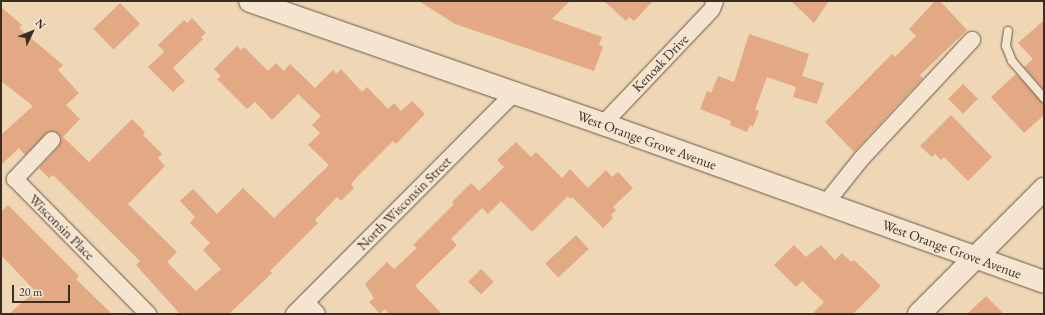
<!DOCTYPE html>
<html>
<head>
<meta charset="utf-8">
<style>
  body { margin:0 }
  #map { position:relative; width:1045px; height:315px; overflow:hidden; background:#efd7b6; font-family:"EB Garamond",serif }
  div>[style] { position:absolute }
  .building>* { inset:0; background:#e3a884; transform-origin:0 0 }
  .roads { filter:drop-shadow(0 0 1px #665846) drop-shadow(0 0 1px #665846) }
  .lane>* { height:8px; margin:-4px; padding:0 4px; transform-origin:4px; border-radius:4px; background:#f5e5d0 }
  .street>* { height:16px; margin:-8px; padding:0 8px; transform-origin:8px; border-radius:8px; background:#f5e5d0 }
  .secondary>* { height:22px; margin:-11px; padding:0 11px; transform-origin:11px; border-radius:11px; background:#f5e5d0 }
  span { translate:-50% -50%; white-space:nowrap; text-align:center; line-height:1.15; -webkit-text-stroke:4px #f5e5d0; paint-order:stroke }
  .street-label { font-size:14px; color:#392e21 }
  .frame { position:absolute; inset:0; border:2px solid #392e21; pointer-events:none }
  .north { position:absolute; left:12px; top:12px; width:40px; height:40px; -webkit-text-stroke:3px #f5e5d0; paint-order:stroke; rotate:47deg; font-size:11px; font-weight:700; line-height:16px; text-align:center; color:#392e21 }
  .north::after { content:''; display:block; margin:auto; width:14px; height:18px; background:#392e21; clip-path:polygon(50% 0,100% 100%,50% 72%,0 100%) }
  .scale { position:absolute; left:12px; top:285px; width:58px; height:18px; box-sizing:border-box; border:2px solid #392e21; border-top:0; padding-left:5px; font-size:12px; line-height:14px; white-space:nowrap; color:#392e21; -webkit-text-stroke:3px #f5e5d0; paint-order:stroke }
</style>
</head>
<body>
<div id="map">
  <div class="building">
    <i style="clip-path:polygon(419px 1px,570px 1px,552px 19px,602px 37px,599px 45px,603px 47px,594px 71px,455px 24px)"></i>
    <i style="clip-path:polygon(604px 1px,653px 1px,634px 21px,629px 17px,626px 21px)"></i>
    <i style="clip-path:polygon(791px 1px,829px 1px,814px 23px)"></i>
    <i style="clip-path:polygon(935px 1px,940px 1px,967px 30px,920px 75px,923px 78px,854px 152px,825px 122px,892px 54px,895px 57px,916px 36px,909px 29px)"></i>
    <i style="left:120px;top:3px;width:29px;height:37px;rotate:46deg"></i>
    <i style="clip-path:polygon(1px 7px,22px 25px,19px 28px,63px 65px,58px 70px,79px 93px,66px 105px,80px 119px,63px 137px,89px 162px,132px 119px,145px 132px,143px 135px,162px 154px,158px 158px,165px 166px,128px 204px,177px 252px,167px 262px,196px 291px,221px 269px,203px 250px,210px 243px,190px 223px,195px 217px,180px 201px,193px 189px,217px 214px,243px 188px,274px 218px,329px 165px,308px 145px,320px 133px,312px 125px,321px 116px,298px 94px,272px 120px,255px 102px,247px 109px,217px 79px,221px 76px,214px 69px,237px 46px,241px 50px,244px 47px,268px 71px,276px 63px,284px 71px,290px 64px,315px 88px,333px 70px,336px 74px,341px 69px,362px 92px,367px 87px,388px 109px,394px 103px,401px 111px,412px 101px,425px 114px,396px 144px,393px 141px,355px 179px,351px 184px,354px 188px,341px 201px,337px 197px,315px 220px,318px 223px,270px 271px,272px 273px,229px 314px,180px 314px,136px 265px,140px 261px,53px 175px,49px 178px,39px 168px,59px 146px,61px 138px,58px 133px,49px 131px,25px 155px,19px 148px,1px 165px,1px 135px,33px 106px,1px 81px)"></i>
    <i style="clip-path:polygon(192px 18px,206px 33px,201px 37px,203px 39px,173px 68px,185px 81px,173px 92px,148px 67px,164px 52px,158px 45px,184px 20px,187px 23px)"></i>
    <i style="clip-path:polygon(1044px 20px,1044px 90px,1024px 67px,1033px 59px,1018px 43px)"></i>
    <i style="clip-path:polygon(749px 34px,809px 54px,802px 76px,824px 83px,817px 104px,793px 97px,796px 87px,767px 77px,755px 110px,759px 111px,753px 127px,750px 125px,747px 132px,730px 125px,731px 121px,700px 109px,707px 91px,711px 93px,718px 76px,734px 82px)"></i>
    <i style="clip-path:polygon(1016px 74px,1044px 103px,1044px 115px,1024px 133px,991px 97px)"></i>
    <i style="left:963px;top:84px;width:21px;height:21px;rotate:45deg"></i>
    <i style="clip-path:polygon(951px 115px,992px 157px,968px 181px,944px 157px,941px 160px,935px 154px,932px 157px,920px 146px)"></i>
    <i style="clip-path:polygon(516px 142px,531px 157px,536px 152px,562px 178px,570px 169px,588px 188px,606px 170px,612px 177px,618px 172px,633px 188px,613px 207px,616px 210px,611px 215px,613px 218px,603px 228px,572px 197px,570px 199px,568px 196px,532px 232px,501px 201px,488px 214px,482px 208px,451px 239px,457px 245px,415px 286px,442px 314px,389px 314px,385px 309px,380px 314px,369px 302px,374px 298px,365px 284px,387px 262px,394px 269px,417px 248px,413px 245px,454px 204px,452px 202px,471px 183px,479px 191px,504px 167px,497px 160px)"></i>
    <i style="clip-path:polygon(8px 205px,79px 276px,76px 279px,112px 314px,9px 314px,35px 291px,1px 255px,1px 212px)"></i>
    <i style="left:576px;top:235px;width:19px;height:42px;rotate:47deg"></i>
    <i style="clip-path:polygon(794px 245px,806px 257px,821px 245px,835px 260px,842px 253px,851px 262px,854px 260px,881px 286px,853px 314px,812px 314px,824px 302px,802px 281px,796px 287px,774px 265px)"></i>
    <i style="left:481px;top:269px;width:18px;height:18px;rotate:45deg"></i>
    <i style="clip-path:polygon(986px 296px,1004px 314px,967px 314px)"></i>
  </div>
  <div class="roads">
    <div class="lane">
      <i style="left:1008px;top:31px;width:15px;rotate:98deg"></i>
      <i style="left:1006px;top:46px;width:16px;rotate:68deg"></i>
      <i style="left:1012px;top:61px;width:49px;rotate:49.1deg"></i>
    </div>
    <div class="street">
      <i style="left:603px;top:124px;width:158px;rotate:-46.5deg"></i>
      <i style="left:712px;top:9px;width:9px;rotate:-69deg"></i>
      <i style="left:52px;top:140px;width:54px;rotate:133.5deg"></i>
      <i style="left:15px;top:179px;width:190px;rotate:45.4deg"></i>
      <i style="left:825px;top:204px;width:58px;rotate:-51.3deg"></i>
      <i style="left:861px;top:159px;width:163px;rotate:-47deg"></i>
      <i style="left:306px;top:302px;width:16px;rotate:47deg"></i>
      <i style="left:294px;top:314px;width:312px;rotate:-45.1deg"></i>
    </div>
    <div class="secondary">
      <i style="left:250px;top:1px;width:374px;rotate:19.2deg"></i>
      <i style="left:603px;top:124px;width:468px;rotate:19.7deg"></i>
      <i style="left:919px;top:314px;width:177px;rotate:-45deg"></i>
    </div>
  </div>
  <div class="street-label">
    <span style="left:660px;top:63px;rotate:-46deg">Kenoak Drive</span>
    <span style="left:647px;top:140px;rotate:20deg">West Orange Grove Avenue</span>
    <span style="left:404px;top:203px;rotate:-45deg">North Wisconsin Street</span>
    <span style="left:62px;top:227px;rotate:45deg">Wisconsin Place</span>
    <span style="left:952px;top:249px;rotate:20deg">West Orange Grove Avenue</span>
  </div>
  <div class="frame"></div>
  <div class="north">N</div>
  <div class="scale">20 m</div>
</div>
</body>
</html>
